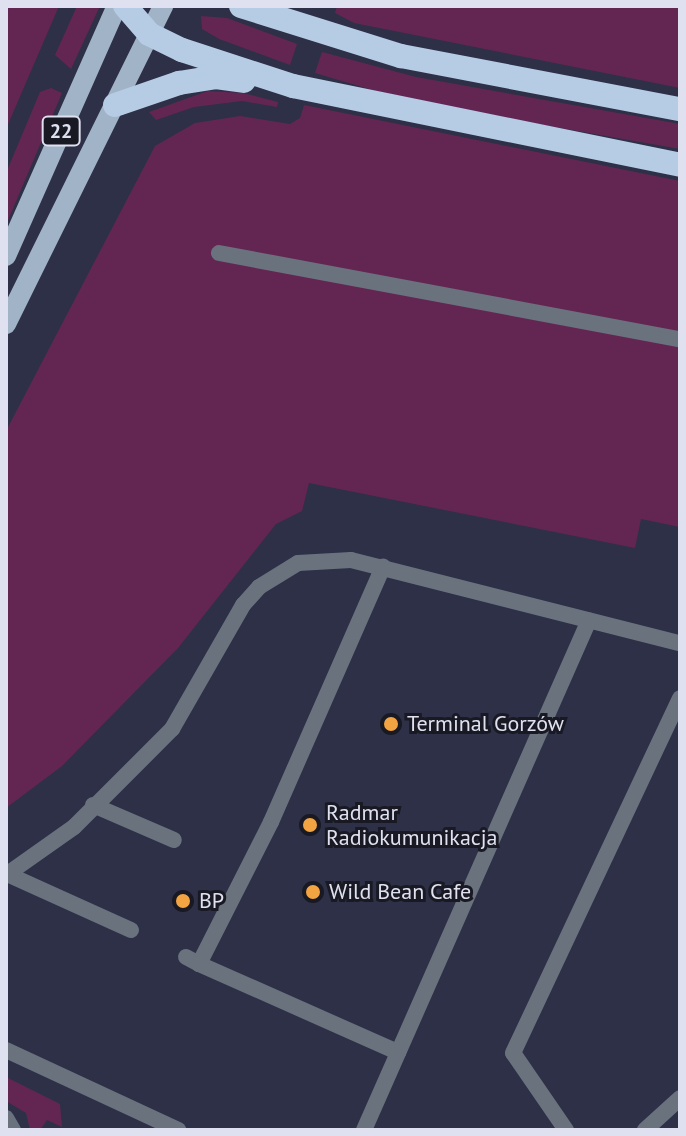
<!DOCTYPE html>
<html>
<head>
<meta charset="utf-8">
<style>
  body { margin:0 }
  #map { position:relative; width:686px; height:1136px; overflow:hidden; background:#2d3047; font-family:"PT Sans",sans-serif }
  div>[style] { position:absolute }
  .green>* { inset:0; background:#632653 }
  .lane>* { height:16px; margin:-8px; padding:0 8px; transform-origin:8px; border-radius:8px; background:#6a737d }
  .primary>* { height:20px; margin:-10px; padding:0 10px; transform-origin:10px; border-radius:10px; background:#a0b3c7 }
  .highway>* { height:24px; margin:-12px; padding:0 12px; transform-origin:12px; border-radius:12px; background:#b6cce4 }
  .dots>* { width:22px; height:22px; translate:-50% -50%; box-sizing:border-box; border:4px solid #181923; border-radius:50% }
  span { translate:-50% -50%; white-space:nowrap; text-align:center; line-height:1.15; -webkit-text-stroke:6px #181923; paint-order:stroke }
  .shield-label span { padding:2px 6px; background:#181923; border:2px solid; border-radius:6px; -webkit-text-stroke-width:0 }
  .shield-label { font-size:20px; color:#dfe1f0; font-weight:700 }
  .poi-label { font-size:22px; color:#dfe1f0 }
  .left { translate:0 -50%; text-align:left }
  .frame { position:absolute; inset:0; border:8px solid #dfe1f0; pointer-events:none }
</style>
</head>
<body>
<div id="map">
  <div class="green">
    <i style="clip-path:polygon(6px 6px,59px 6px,6px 129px)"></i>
    <i style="clip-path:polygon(77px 6px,100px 6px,71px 69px,55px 55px)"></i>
    <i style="clip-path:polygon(337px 6px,680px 6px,680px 88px,354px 23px,335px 13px)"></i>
    <i style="clip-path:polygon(201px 16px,227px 18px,297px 44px,290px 65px,219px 39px,202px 29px)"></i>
    <i style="clip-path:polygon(322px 52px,416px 77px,680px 124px,680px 149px,413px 102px,315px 73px)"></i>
    <i style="clip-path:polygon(51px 88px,62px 93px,6px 225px,6px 173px,40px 92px)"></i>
    <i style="clip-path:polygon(208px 91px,243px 93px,278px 102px,277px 107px,242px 101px,194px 107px,156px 120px,149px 112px)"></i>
    <i style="clip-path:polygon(304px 105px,680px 181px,680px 527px,641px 519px,635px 548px,309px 483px,302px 511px,276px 524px,178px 648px,62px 766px,6px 808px,6px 431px,155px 146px,195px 123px,240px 116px,290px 124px,300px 118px)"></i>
    <i style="clip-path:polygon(6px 1077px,60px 1104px,62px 1127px,47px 1120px,40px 1130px,30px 1130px,26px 1113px,6px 1101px)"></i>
  </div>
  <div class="lane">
    <i style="left:219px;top:253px;width:469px;rotate:10.6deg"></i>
    <i style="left:93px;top:805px;width:88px;rotate:23.4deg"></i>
    <i style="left:7px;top:874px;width:136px;rotate:24.3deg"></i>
    <i style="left:6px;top:875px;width:83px;rotate:-35.2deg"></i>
    <i style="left:74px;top:827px;width:139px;rotate:-45deg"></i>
    <i style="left:172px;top:729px;width:143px;rotate:-60.2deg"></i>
    <i style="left:243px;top:605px;width:24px;rotate:-48deg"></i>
    <i style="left:259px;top:587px;width:46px;rotate:-31.6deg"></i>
    <i style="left:298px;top:563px;width:53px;rotate:-3.2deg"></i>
    <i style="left:351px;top:560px;width:339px;rotate:14.2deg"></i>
    <i style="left:186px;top:957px;width:15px;rotate:28deg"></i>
    <i style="left:199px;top:964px;width:159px;rotate:-63.1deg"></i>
    <i style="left:271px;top:822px;width:279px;rotate:-66.3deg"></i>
    <i style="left:199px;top:964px;width:218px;rotate:23.9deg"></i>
    <i style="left:6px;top:1050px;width:190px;rotate:24.9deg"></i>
    <i style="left:6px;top:1118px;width:14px;rotate:60deg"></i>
    <i style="left:364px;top:1130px;width:557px;rotate:-66.19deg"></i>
    <i style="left:566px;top:1130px;width:93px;rotate:-124.5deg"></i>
    <i style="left:513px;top:1053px;width:392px;rotate:-64.8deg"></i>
    <i style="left:645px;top:1130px;width:47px;rotate:-42.4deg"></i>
  </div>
  <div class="primary">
    <i style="left:6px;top:256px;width:274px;rotate:-66.1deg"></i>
    <i style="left:6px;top:324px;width:355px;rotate:-63.7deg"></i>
  </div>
  <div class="highway">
    <i style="left:125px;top:6px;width:37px;rotate:49deg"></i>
    <i style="left:149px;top:34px;width:37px;rotate:26deg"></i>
    <i style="left:182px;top:50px;width:117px;rotate:18deg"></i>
    <i style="left:293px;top:86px;width:395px;rotate:11.5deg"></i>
    <i style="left:241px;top:6px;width:168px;rotate:17.4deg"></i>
    <i style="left:401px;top:56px;width:284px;rotate:10.8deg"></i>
    <i style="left:115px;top:105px;width:68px;rotate:-19deg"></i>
    <i style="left:179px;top:83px;width:37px;rotate:-9deg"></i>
    <i style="left:216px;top:77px;width:28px;rotate:8deg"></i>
  </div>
  <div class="dots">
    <i style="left:391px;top:724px;background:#f3a442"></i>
    <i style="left:310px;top:825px;background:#f3a442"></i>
    <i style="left:313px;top:892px;background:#f3a442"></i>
    <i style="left:183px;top:901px;background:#f3a442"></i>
  </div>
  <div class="shield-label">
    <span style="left:61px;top:131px">22</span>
  </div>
  <div class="poi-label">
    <span class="left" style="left:407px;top:724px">Terminal Gorzów</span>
    <span class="left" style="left:326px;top:825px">Radmar<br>Radiokumunikacja</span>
    <span class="left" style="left:329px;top:892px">Wild Bean Cafe</span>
    <span class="left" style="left:199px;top:901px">BP</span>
  </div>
  <div class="frame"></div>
</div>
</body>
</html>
